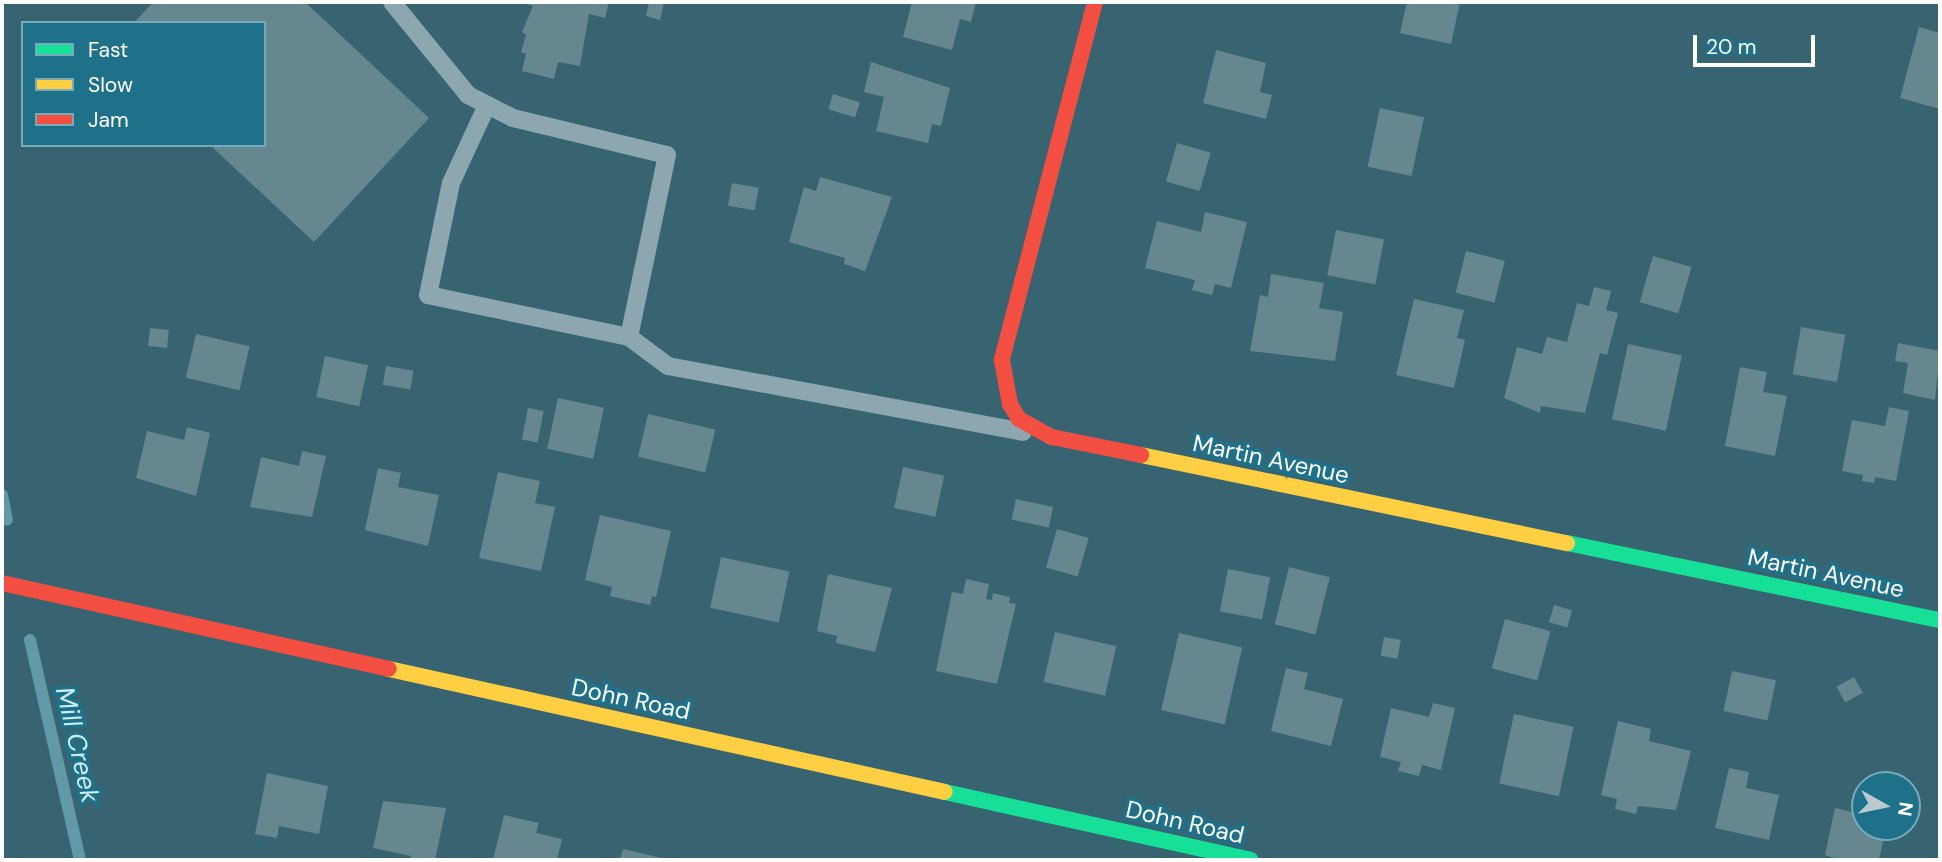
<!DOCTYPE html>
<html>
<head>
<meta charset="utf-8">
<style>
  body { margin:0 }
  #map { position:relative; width:1942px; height:862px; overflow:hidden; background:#386472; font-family:"DM Sans",sans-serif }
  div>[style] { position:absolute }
  .stream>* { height:12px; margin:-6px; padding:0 6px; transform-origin:6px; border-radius:6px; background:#6299a9 }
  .building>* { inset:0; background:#668690; transform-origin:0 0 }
  .lane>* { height:18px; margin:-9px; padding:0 9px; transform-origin:9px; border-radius:9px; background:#8ca7af }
  .fast>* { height:16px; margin:-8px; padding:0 8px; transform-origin:8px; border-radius:8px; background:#16e098 }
  .slow>* { height:16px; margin:-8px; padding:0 8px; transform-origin:8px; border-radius:8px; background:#ffcf43 }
  .jam>* { height:16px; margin:-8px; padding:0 8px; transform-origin:8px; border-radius:8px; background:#f24e42 }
  span { translate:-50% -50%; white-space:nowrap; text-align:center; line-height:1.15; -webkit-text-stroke:7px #1f718a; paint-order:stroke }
  .street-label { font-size:24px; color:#fff }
  .water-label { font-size:26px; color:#cdeef6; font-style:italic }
  .frame { position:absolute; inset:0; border:4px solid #fff; pointer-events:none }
  .legend { position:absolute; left:21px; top:21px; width:245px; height:126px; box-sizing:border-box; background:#1f718a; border:2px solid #79aab9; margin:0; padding:9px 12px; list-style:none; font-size:21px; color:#fff }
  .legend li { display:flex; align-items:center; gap:14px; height:35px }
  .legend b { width:35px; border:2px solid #79aab9 }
  .north { position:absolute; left:1851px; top:771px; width:70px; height:70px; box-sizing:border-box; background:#1f718a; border:2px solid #79aab9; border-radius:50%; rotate:99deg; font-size:19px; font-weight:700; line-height:28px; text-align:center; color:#fff }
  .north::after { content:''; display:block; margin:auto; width:24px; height:32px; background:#b9c9ce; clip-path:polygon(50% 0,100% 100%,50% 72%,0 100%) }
  .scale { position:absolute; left:1693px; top:35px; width:122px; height:32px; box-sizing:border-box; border:4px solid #fff; border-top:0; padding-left:9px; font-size:21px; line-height:24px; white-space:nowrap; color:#fff; -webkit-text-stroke:5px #1f718a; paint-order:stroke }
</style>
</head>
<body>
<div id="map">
  <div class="stream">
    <i style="left:2px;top:495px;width:25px;rotate:79deg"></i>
    <i style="left:30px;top:640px;width:226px;rotate:77.2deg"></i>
  </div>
  <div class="building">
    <i style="clip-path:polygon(153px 2px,305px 2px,429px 118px,314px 242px,210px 145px,264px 145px,264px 23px,134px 23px)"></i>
    <i style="clip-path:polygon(521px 2px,609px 2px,605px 18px,589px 14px,580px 66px,558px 62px,554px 79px,522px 71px,526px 54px,521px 52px,526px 35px,522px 32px,533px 6px)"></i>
    <i style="clip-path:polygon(649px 2px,664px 2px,660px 20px,646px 16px)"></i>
    <i style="clip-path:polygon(912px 2px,976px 2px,971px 22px,960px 19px,952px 50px,903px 37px)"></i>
    <i style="clip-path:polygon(1407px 2px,1460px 2px,1451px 44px,1400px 33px)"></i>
    <i style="clip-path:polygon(1919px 27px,1940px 33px,1940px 109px,1900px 98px)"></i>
    <i style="clip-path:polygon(1216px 50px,1266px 63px,1260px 92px,1272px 95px,1266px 119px,1203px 103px)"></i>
    <i style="clip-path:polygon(871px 62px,950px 88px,941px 126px,932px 124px,928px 143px,876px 131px,884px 97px,864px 92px)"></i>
    <i style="left:833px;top:94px;width:28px;height:16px;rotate:17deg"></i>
    <i style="left:1380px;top:108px;width:45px;height:60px;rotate:12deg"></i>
    <i style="left:1177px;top:143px;width:35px;height:40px;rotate:16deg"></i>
    <i style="clip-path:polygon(820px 177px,892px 197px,865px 271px,844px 264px,845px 258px,789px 242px,804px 187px,816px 191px)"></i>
    <i style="left:732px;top:183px;width:27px;height:23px;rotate:10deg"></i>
    <i style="clip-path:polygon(1205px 212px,1247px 222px,1231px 288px,1215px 284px,1212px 295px,1192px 290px,1195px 280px,1145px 268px,1157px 221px,1201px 232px)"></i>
    <i style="left:1336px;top:230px;width:49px;height:46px;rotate:11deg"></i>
    <i style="left:1466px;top:251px;width:40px;height:43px;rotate:14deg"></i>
    <i style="left:1653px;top:256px;width:40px;height:48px;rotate:16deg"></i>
    <i style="clip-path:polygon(1271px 274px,1324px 283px,1319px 308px,1343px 312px,1335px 361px,1250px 351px,1260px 295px,1268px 297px)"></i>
    <i style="clip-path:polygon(1594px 287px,1611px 291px,1606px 310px,1618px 313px,1607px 355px,1600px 353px,1585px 413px,1541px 406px,1540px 413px,1504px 398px,1517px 347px,1542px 354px,1547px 337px,1567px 342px,1577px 303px,1589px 306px)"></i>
    <i style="clip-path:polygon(1414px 299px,1464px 310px,1457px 338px,1465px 340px,1454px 388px,1396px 375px)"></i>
    <i style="left:1801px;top:327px;width:45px;height:48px;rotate:10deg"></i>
    <i style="left:150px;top:328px;width:19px;height:18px;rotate:6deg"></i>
    <i style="left:196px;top:334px;width:55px;height:45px;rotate:13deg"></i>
    <i style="clip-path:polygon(1898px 343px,1940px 351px,1935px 400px,1903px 393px,1908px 363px,1895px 361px)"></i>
    <i style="left:1628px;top:344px;width:55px;height:77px;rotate:12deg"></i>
    <i style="left:325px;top:356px;width:44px;height:42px;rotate:12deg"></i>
    <i style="left:386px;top:366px;width:28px;height:19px;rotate:10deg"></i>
    <i style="clip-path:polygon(1740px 367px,1767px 372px,1763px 392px,1787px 396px,1775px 456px,1725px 446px)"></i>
    <i style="left:558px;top:398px;width:47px;height:52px;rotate:12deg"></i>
    <i style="clip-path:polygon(1889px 407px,1909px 411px,1896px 481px,1875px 477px,1874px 483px,1862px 481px,1863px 475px,1842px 471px,1852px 420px,1885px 426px)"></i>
    <i style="left:528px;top:408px;width:16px;height:32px;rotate:11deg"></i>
    <i style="left:648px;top:414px;width:69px;height:44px;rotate:13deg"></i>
    <i style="clip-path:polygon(187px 427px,210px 433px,196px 496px,136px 478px,147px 431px,184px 440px)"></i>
    <i style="clip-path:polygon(302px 451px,326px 456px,312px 517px,250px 507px,261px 457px,299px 466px)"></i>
    <i style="left:903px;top:467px;width:42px;height:42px;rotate:12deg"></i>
    <i style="clip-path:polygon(378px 468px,401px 473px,398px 487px,439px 495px,428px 546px,365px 530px)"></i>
    <i style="clip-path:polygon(498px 472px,540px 481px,535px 503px,555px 507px,541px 571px,479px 558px)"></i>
    <i style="left:1016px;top:499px;width:38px;height:21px;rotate:12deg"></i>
    <i style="clip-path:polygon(600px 515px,671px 531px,656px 597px,652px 596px,650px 605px,610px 596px,612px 587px,585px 580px)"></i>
    <i style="left:1057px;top:529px;width:33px;height:40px;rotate:16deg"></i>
    <i style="left:721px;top:557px;width:70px;height:52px;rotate:12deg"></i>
    <i style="left:1289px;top:567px;width:42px;height:59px;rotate:14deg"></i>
    <i style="left:1228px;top:569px;width:43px;height:43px;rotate:11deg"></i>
    <i style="clip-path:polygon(828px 574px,892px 588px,875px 652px,836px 643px,837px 636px,817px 631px)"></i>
    <i style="clip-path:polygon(966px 579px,989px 584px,986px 599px,992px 600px,993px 593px,1010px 597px,1009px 603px,1016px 604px,997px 684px,936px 671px,952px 592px,963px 594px)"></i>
    <i style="left:1554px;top:605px;width:19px;height:18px;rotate:16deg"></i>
    <i style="left:1505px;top:619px;width:47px;height:51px;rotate:15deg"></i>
    <i style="left:1055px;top:632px;width:63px;height:51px;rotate:13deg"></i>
    <i style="left:1179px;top:633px;width:65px;height:79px;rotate:13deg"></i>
    <i style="left:1384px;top:637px;width:17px;height:19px;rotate:10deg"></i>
    <i style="clip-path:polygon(1286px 668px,1308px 673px,1304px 689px,1343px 699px,1331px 746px,1271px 731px)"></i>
    <i style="left:1732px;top:671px;width:45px;height:41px;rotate:12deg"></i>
    <i style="left:1854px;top:677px;width:18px;height:20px;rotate:61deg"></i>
    <i style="clip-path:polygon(1433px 703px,1455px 708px,1441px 770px,1422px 765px,1419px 776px,1398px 771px,1401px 762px,1380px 757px,1391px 708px,1429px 717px)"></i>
    <i style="left:1514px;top:714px;width:61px;height:71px;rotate:12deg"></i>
    <i style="clip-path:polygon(1618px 721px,1651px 729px,1649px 741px,1691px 751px,1676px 810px,1638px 806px,1636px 814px,1615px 809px,1617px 799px,1601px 795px)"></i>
    <i style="clip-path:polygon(1729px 768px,1749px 772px,1746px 788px,1779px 795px,1769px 840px,1715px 828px)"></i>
    <i style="clip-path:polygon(267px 773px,328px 786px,319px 834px,279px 826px,277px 838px,255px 834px)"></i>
    <i style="clip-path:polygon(383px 801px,446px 808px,435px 860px,410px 860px,411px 856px,373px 848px)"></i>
    <i style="clip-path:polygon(1835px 808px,1865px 815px,1865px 827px,1886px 827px,1879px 860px,1840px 860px,1825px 855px)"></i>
    <i style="clip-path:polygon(504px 815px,539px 823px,536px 833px,562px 839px,557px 860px,493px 860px)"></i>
    <i style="clip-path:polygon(623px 849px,666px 859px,666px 860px,620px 860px)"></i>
  </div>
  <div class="lane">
    <i style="left:392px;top:2px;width:120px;rotate:50.7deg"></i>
    <i style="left:468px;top:95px;width:51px;rotate:27.1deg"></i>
    <i style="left:513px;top:118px;width:158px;rotate:13.5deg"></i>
    <i style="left:667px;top:155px;width:186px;rotate:101.8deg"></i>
    <i style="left:629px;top:337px;width:205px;rotate:-168.2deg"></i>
    <i style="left:428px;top:295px;width:114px;rotate:-78.4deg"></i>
    <i style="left:451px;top:183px;width:86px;rotate:-65.2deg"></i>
    <i style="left:629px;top:337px;width:49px;rotate:36.6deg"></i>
    <i style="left:668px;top:366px;width:361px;rotate:10.5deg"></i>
  </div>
  <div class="fast">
    <i style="left:1567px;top:543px;width:381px;rotate:11.7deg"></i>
    <i style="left:945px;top:792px;width:313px;rotate:12.5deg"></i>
  </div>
  <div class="slow">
    <i style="left:1141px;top:455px;width:435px;rotate:11.7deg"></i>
    <i style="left:389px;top:669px;width:569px;rotate:12.47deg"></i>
  </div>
  <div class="jam">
    <i style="left:1095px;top:2px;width:370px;rotate:104.6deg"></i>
    <i style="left:1002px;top:360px;width:45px;rotate:79.7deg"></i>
    <i style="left:1010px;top:404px;width:17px;rotate:59deg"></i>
    <i style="left:1019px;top:419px;width:38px;rotate:29deg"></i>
    <i style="left:1052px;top:437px;width:91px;rotate:11.4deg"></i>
    <i style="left:2px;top:583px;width:396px;rotate:12.5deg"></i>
  </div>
  <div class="street-label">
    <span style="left:1271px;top:459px;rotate:12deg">Martin Avenue</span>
    <span style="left:1826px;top:573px;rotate:12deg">Martin Avenue</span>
    <span style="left:631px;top:699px;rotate:12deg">Dohn Road</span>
    <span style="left:1185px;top:822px;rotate:13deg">Dohn Road</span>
  </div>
  <div class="water-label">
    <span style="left:77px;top:745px;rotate:77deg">Mill Creek</span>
  </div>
  <div class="frame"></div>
  <ul class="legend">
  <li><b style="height:9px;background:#16e098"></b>Fast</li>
  <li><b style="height:9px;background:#ffcf43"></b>Slow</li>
  <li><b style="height:9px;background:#f24e42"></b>Jam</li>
  </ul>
  <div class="north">N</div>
  <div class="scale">20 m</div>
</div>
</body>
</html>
